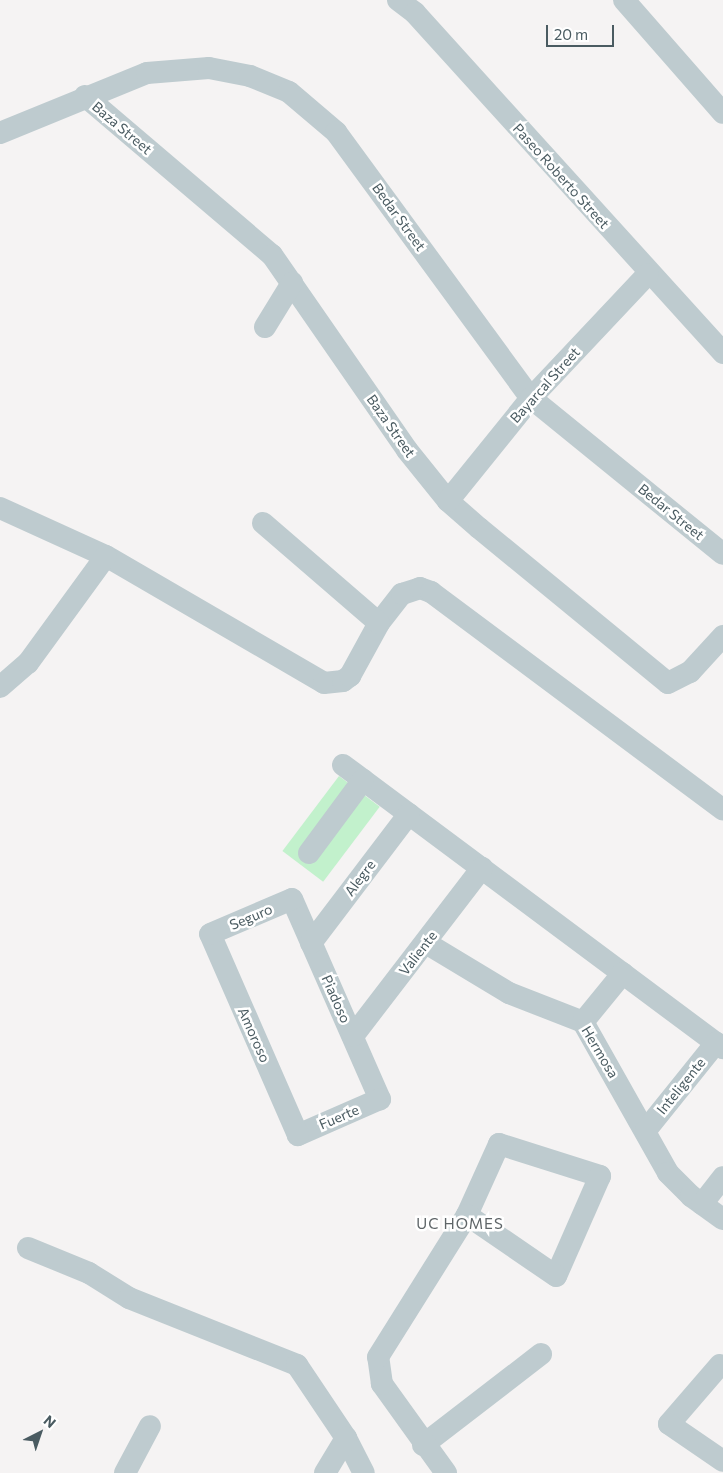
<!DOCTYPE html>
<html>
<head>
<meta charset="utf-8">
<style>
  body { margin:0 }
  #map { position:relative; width:723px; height:1473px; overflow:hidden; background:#f5f3f3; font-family:Commissioner,sans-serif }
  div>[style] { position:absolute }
  .green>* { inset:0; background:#c2f1cc; transform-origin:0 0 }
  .minor>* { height:22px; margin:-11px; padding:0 11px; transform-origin:11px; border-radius:11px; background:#becbcf }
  span { translate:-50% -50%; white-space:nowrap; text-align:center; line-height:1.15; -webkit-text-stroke:5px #fff; paint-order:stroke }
  .street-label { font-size:14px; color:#4a5b61 }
  .neighbourhood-label { font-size:15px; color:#5f6568; letter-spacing:1px }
  .north { position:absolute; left:15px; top:1408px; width:50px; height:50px; -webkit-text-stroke:4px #fff; paint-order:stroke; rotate:41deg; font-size:14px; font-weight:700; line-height:20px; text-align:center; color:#4a5b61 }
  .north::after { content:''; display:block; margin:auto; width:18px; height:22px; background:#4a5b61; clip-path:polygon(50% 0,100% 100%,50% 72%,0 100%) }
  .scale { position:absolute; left:546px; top:25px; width:68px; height:22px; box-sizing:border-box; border:2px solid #4a5b61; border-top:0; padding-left:6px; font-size:15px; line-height:18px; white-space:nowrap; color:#4a5b61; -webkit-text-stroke:4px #fff; paint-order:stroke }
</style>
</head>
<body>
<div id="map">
  <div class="green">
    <i style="left:339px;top:776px;width:51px;height:94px;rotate:37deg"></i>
  </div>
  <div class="minor">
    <i style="left:398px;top:0;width:21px;rotate:37deg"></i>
    <i style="left:415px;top:13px;width:459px;rotate:47.8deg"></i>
    <i style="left:624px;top:0;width:150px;rotate:48.8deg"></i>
    <i style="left:85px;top:96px;width:245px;rotate:40.4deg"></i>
    <i style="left:272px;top:255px;width:237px;rotate:55.3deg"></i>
    <i style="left:407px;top:450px;width:65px;rotate:51.2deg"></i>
    <i style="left:448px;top:501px;width:41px;rotate:41.1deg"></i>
    <i style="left:479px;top:528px;width:244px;rotate:39.4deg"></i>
    <i style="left:668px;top:683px;width:25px;rotate:-27deg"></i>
    <i style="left:690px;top:672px;width:49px;rotate:-47.5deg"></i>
    <i style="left:0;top:133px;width:159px;rotate:-22.2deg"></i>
    <i style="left:147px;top:73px;width:62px;rotate:-4.6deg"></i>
    <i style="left:209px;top:68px;width:42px;rotate:11deg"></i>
    <i style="left:250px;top:76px;width:42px;rotate:22.3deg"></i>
    <i style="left:289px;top:92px;width:62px;rotate:40.4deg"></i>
    <i style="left:336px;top:132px;width:330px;rotate:53.8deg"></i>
    <i style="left:531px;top:398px;width:247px;rotate:39.1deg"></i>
    <i style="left:265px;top:327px;width:52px;rotate:-58.5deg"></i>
    <i style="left:448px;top:501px;width:132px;rotate:-51.1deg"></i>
    <i style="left:531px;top:398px;width:170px;rotate:-46.7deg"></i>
    <i style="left:0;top:508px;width:116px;rotate:24.4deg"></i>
    <i style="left:106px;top:556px;width:252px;rotate:30.2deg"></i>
    <i style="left:324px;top:683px;width:19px;rotate:-6deg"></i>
    <i style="left:343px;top:681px;width:9px;rotate:-36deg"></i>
    <i style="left:350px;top:676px;width:60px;rotate:-61.3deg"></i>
    <i style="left:379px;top:623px;width:37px;rotate:-52deg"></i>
    <i style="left:402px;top:594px;width:19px;rotate:-18deg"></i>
    <i style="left:420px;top:588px;width:12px;rotate:20deg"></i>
    <i style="left:431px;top:592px;width:364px;rotate:36.7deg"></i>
    <i style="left:263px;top:523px;width:153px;rotate:40.8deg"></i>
    <i style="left:0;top:687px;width:37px;rotate:-41deg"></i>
    <i style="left:28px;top:663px;width:132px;rotate:-53.9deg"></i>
    <i style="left:343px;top:765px;width:474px;rotate:36.7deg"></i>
    <i style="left:309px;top:853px;width:91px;rotate:-53.5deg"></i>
    <i style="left:292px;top:899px;width:219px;rotate:66.3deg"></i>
    <i style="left:380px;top:1099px;width:90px;rotate:156.3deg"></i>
    <i style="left:298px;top:1135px;width:219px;rotate:-113.6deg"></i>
    <i style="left:210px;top:934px;width:89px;rotate:-23.1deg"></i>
    <i style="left:311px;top:943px;width:162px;rotate:-52.8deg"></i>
    <i style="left:426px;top:943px;width:97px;rotate:31.1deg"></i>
    <i style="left:509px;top:993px;width:79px;rotate:21.4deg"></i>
    <i style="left:583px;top:1022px;width:173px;rotate:60.6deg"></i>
    <i style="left:668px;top:1173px;width:33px;rotate:45deg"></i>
    <i style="left:691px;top:1196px;width:39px;rotate:36deg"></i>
    <i style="left:583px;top:1022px;width:63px;rotate:-50.8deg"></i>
    <i style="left:353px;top:1036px;width:212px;rotate:-52.5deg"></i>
    <i style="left:646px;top:1130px;width:112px;rotate:-51.2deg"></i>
    <i style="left:702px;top:1204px;width:34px;rotate:-52deg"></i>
    <i style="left:28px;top:1248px;width:66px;rotate:22.3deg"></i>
    <i style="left:89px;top:1273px;width:47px;rotate:32deg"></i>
    <i style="left:129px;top:1298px;width:181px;rotate:21.7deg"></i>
    <i style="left:297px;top:1365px;width:88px;rotate:56.1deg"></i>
    <i style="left:346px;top:1438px;width:39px;rotate:63deg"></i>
    <i style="left:720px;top:1365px;width:78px;rotate:130.8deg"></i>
    <i style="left:669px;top:1424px;width:65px;rotate:34.4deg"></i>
    <i style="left:423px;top:1445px;width:149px;rotate:-37.6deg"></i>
    <i style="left:125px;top:1473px;width:53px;rotate:-62deg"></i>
    <i style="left:325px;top:1473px;width:41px;rotate:-59deg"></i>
    <i style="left:446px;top:1473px;width:110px;rotate:-125.7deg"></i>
    <i style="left:382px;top:1384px;width:27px;rotate:-98deg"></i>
    <i style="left:378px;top:1357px;width:168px;rotate:-57.9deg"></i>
    <i style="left:467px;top:1215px;width:78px;rotate:-65.7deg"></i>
    <i style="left:499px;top:1144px;width:106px;rotate:17.6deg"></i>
    <i style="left:600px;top:1176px;width:109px;rotate:113.7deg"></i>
    <i style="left:556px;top:1276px;width:108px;rotate:-145.6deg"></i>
  </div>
  <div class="street-label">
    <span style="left:122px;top:128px;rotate:40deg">Baza Street</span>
    <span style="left:561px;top:176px;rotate:48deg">Paseo Roberto Street</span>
    <span style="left:399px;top:217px;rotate:54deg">Bedar Street</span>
    <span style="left:545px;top:385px;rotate:-48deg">Bayarcal Street</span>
    <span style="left:391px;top:426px;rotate:55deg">Baza Street</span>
    <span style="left:671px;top:512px;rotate:39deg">Bedar Street</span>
    <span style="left:360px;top:878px;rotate:-53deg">Alegre</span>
    <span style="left:251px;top:917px;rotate:-23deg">Seguro</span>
    <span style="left:418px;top:953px;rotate:-52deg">Valiente</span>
    <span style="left:336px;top:999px;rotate:66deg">Piadoso</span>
    <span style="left:254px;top:1035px;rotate:66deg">Amoroso</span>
    <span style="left:600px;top:1052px;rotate:59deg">Hermosa</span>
    <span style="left:681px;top:1086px;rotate:-51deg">Inteligente</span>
    <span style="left:339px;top:1117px;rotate:-23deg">Fuerte</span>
  </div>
  <div class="neighbourhood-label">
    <span style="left:460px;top:1224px">UC HOMES</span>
  </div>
  <div class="north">N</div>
  <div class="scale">20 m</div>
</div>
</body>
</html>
